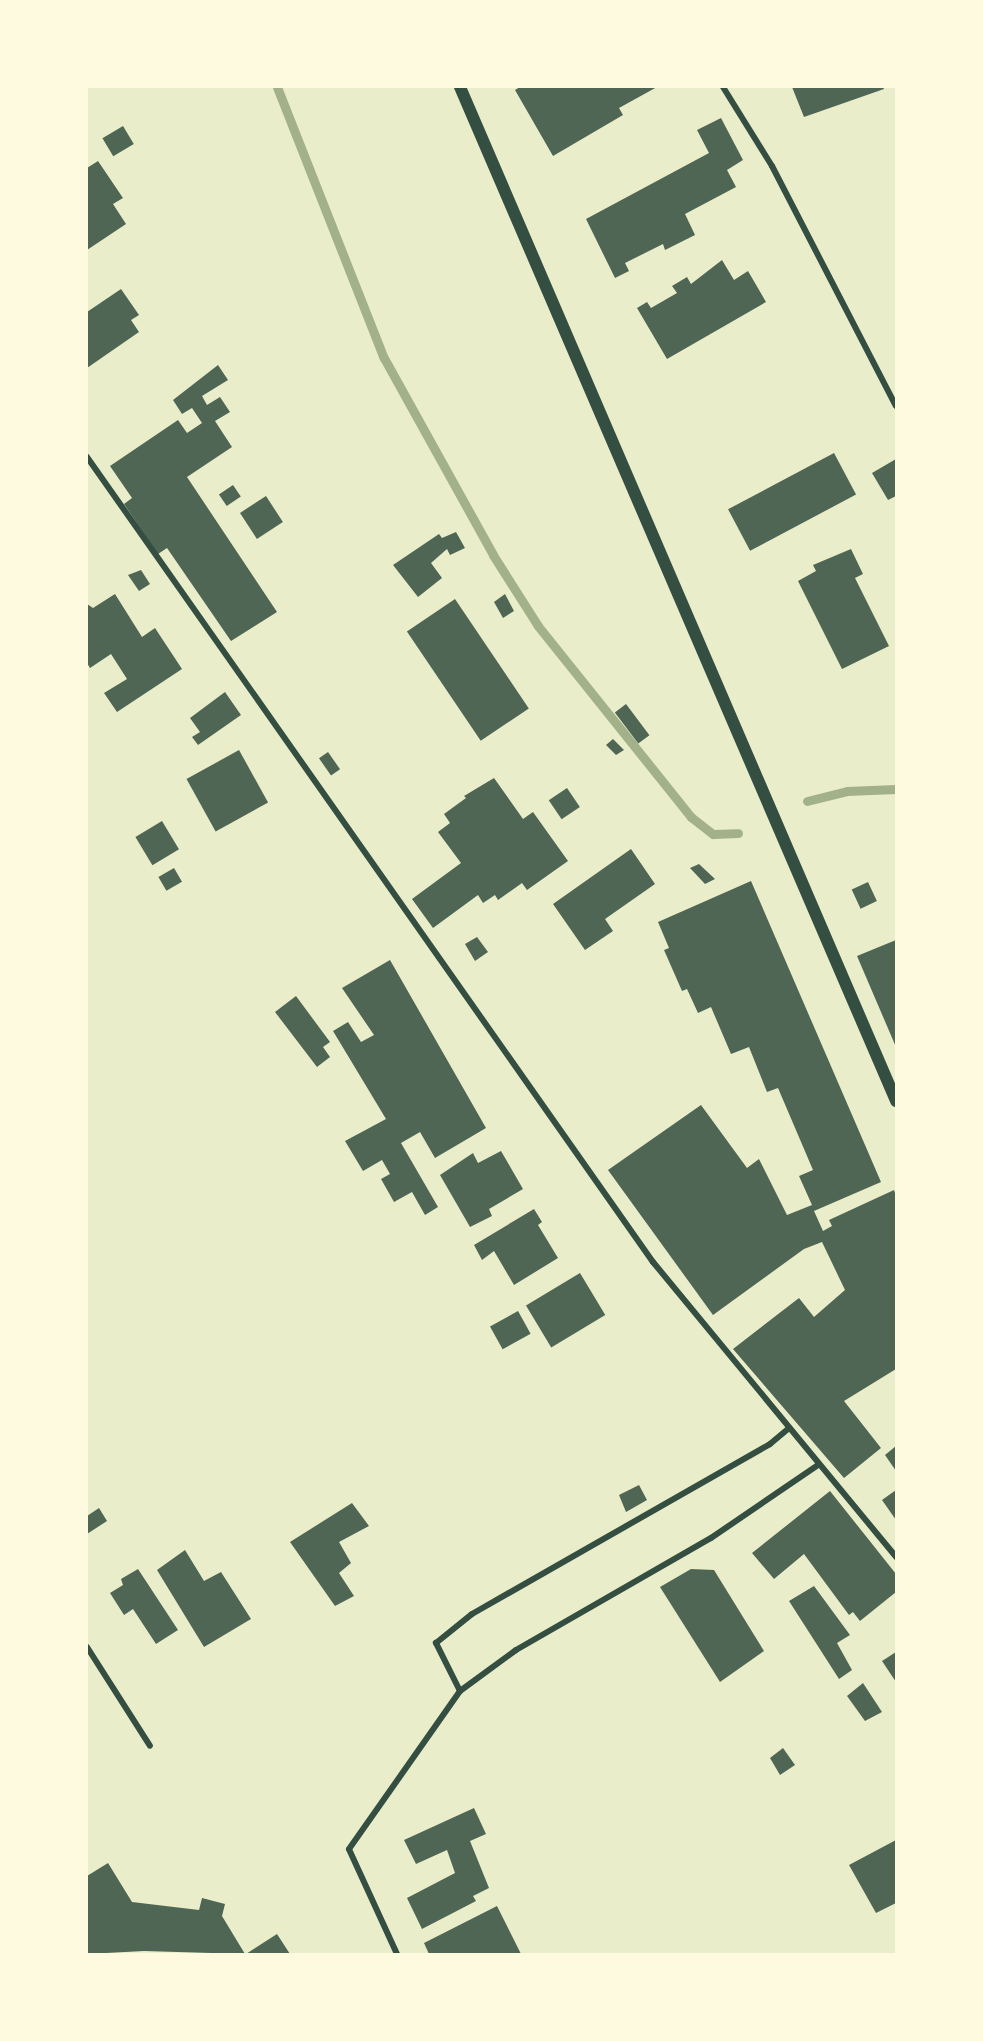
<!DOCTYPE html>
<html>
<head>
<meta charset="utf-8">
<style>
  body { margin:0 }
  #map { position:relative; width:983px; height:2041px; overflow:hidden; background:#e9edc9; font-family:"Nunito Sans",sans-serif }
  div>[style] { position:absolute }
  .stream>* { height:9px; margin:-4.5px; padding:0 4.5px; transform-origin:4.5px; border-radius:4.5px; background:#a3b18a }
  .building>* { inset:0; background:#4f6655; transform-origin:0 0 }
  .minor>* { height:6px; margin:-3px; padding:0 3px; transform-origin:3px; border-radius:3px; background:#344e41 }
  .secondary>* { height:12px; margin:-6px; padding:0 6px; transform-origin:6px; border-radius:6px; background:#344e41 }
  span { translate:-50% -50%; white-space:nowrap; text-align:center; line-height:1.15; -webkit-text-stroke:4.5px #fefae0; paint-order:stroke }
  .frame { position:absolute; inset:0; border:88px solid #fefae0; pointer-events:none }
</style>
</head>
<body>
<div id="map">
  <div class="stream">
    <i style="left:277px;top:87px;width:291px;rotate:68.5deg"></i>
    <i style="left:384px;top:358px;width:225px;rotate:61deg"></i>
    <i style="left:493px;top:555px;width:84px;rotate:57.6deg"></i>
    <i style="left:538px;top:626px;width:245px;rotate:51.3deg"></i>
    <i style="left:691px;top:817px;width:28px;rotate:38deg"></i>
    <i style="left:713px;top:834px;width:25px;rotate:-2deg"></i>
    <i style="left:807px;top:801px;width:41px;rotate:-14deg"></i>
    <i style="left:847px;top:791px;width:49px;rotate:-2.3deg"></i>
  </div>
  <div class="building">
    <i style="clip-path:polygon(520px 87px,657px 87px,619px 108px,623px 115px,553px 156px,515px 90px)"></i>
    <i style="clip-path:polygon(792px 87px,883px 87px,884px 89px,804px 117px)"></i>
    <i style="clip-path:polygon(721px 118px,743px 160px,727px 170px,736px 187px,685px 214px,695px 235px,665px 250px,663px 244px,625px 263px,629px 271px,615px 278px,586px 219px,709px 153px,697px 130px)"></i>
    <i style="left:123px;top:126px;width:21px;height:24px;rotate:59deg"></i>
    <i style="clip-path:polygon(98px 161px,123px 198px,113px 204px,126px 224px,87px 250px,87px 168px)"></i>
    <i style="clip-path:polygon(722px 260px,734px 280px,748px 271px,766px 302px,667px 359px,637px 308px,647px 302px,651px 308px,677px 293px,672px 286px,687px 277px,691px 284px)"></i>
    <i style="clip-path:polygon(121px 289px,139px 315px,131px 320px,139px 332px,87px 368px,87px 312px)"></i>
    <i style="clip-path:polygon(218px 365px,228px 380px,202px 396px,207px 405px,220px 397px,230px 412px,215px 421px,232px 447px,187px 477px,277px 612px,231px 641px,167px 548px,158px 554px,124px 504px,132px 498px,110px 466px,178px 420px,187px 433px,202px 423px,192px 408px,182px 414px,173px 400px)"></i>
    <i style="left:834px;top:453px;width:47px;height:120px;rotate:62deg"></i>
    <i style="clip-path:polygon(896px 459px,896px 496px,888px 500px,872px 473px)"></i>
    <i style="left:233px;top:485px;width:14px;height:17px;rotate:56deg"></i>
    <i style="left:266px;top:496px;width:31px;height:31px;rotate:57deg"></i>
    <i style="clip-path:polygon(456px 532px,465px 548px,450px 555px,447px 549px,431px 563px,442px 578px,418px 597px,393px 565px,439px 534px,442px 538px)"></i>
    <i style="clip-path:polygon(851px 549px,863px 574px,855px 578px,889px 646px,842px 669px,798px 581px,816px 571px,813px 565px)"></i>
    <i style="clip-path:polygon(141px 570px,150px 584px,139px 591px,128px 575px)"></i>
    <i style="clip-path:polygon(115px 594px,142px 637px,155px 628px,182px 669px,117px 712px,104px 693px,127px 679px,111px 654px,90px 668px,87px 663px,87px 604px,93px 608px)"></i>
    <i style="clip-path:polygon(505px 594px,514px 611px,503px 618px,494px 602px)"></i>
    <i style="left:455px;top:599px;width:132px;height:58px;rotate:56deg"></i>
    <i style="clip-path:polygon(225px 692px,241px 715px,198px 745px,192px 737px,200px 732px,190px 718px)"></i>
    <i style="left:626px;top:704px;width:39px;height:14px;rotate:53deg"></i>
    <i style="clip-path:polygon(613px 739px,624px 750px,616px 755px,606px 745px)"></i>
    <i style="left:239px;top:750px;width:60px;height:60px;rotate:61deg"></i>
    <i style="left:328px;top:752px;width:21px;height:11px;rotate:55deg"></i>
    <i style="clip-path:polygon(494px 778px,523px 819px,533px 812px,568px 861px,527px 890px,522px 883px,498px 900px,495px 895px,483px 903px,478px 895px,433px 928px,412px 899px,461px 863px,438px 832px,450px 823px,444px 814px,466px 798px,464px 796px)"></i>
    <i style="left:567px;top:788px;width:23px;height:22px;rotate:56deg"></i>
    <i style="left:162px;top:821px;width:33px;height:31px;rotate:59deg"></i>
    <i style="clip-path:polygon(631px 849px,655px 884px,605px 919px,613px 931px,585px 950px,553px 904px)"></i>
    <i style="clip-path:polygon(699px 864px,715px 879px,705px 884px,690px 868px)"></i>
    <i style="left:174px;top:868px;width:16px;height:18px;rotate:60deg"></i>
    <i style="clip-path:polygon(751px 881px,881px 1182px,814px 1211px,823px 1231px,832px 1226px,829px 1220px,894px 1190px,896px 1196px,896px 1369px,844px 1401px,881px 1448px,844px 1478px,733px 1349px,799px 1298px,814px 1317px,845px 1290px,822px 1242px,804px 1249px,713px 1315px,608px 1170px,701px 1105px,747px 1168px,759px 1159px,787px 1215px,812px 1205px,799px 1176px,813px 1170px,778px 1088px,767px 1092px,749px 1047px,731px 1054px,711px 1007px,698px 1013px,687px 989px,682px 991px,664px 950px,669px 948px,658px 922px)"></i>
    <i style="left:868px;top:882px;width:21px;height:18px;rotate:65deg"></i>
    <i style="clip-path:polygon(477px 937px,488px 952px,475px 961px,465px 944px)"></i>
    <i style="clip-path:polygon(896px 940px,896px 1047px,857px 956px)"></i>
    <i style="clip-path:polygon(390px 960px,486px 1128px,435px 1158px,420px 1132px,401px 1143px,438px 1207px,425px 1215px,412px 1192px,394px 1202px,381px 1179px,390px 1174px,382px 1160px,363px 1171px,345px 1141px,386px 1119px,333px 1031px,348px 1022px,361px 1042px,374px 1035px,342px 988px)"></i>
    <i style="clip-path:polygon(296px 996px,330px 1042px,323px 1047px,330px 1057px,317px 1067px,275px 1012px)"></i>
    <i style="clip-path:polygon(501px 1151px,523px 1189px,489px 1209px,492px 1216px,470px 1227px,440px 1175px,473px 1153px,478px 1163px)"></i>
    <i style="clip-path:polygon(534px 1209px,542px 1222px,538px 1225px,558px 1258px,514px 1285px,494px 1251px,482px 1260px,474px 1245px)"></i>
    <i style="left:580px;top:1273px;width:49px;height:63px;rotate:59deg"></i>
    <i style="left:518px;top:1311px;width:26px;height:32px;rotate:61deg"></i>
    <i style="clip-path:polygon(896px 1446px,896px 1471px,885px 1455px)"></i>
    <i style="clip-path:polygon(639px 1485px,647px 1500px,626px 1512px,619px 1495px)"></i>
    <i style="clip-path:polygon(896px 1490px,896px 1520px,882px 1500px)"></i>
    <i style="clip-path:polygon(830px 1491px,896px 1574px,896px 1592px,860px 1621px,853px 1612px,849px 1615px,804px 1554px,774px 1579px,752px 1553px)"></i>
    <i style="clip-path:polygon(352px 1503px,369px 1526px,339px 1542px,351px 1563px,339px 1573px,354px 1596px,335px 1606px,290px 1542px)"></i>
    <i style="clip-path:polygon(99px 1508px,107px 1521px,87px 1534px,87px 1516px)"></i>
    <i style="clip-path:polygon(185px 1550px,204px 1581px,221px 1572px,251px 1619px,204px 1647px,157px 1570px)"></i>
    <i style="clip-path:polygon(138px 1569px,178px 1630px,156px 1644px,133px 1609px,124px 1615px,110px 1593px,123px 1585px,121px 1579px)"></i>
    <i style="clip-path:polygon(691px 1569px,714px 1570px,764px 1651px,720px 1682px,660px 1587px)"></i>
    <i style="clip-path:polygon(814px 1586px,850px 1635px,837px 1643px,852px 1670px,839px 1679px,789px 1601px)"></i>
    <i style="clip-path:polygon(896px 1652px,896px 1682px,882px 1661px)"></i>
    <i style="clip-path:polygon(863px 1683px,882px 1712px,865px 1721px,847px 1696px)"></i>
    <i style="clip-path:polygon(783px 1748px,795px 1765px,780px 1775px,770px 1758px)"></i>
    <i style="clip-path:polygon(474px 1808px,486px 1834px,470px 1841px,489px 1888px,473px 1896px,476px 1901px,422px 1929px,407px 1898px,455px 1873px,447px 1850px,416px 1864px,404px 1840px)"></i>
    <i style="clip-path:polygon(896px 1840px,896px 1903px,876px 1913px,849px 1865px)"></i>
    <i style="clip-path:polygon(108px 1863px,132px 1902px,199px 1910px,202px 1898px,225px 1904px,222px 1916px,245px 1954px,144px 1951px,87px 1954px,87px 1876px)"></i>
    <i style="clip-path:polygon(497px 1906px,521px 1954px,429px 1954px,424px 1943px)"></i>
    <i style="clip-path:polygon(277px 1934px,290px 1954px,246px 1954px)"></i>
  </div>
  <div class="minor">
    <i style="left:723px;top:87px;width:93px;rotate:58.2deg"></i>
    <i style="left:772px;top:166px;width:270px;rotate:62.7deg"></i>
    <i style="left:87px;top:457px;width:984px;rotate:54.89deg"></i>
    <i style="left:653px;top:1262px;width:382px;rotate:50.5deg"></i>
    <i style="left:87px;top:1647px;width:117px;rotate:57.5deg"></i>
    <i style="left:460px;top:1691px;width:54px;rotate:-116.6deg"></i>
    <i style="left:436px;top:1643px;width:46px;rotate:-38.9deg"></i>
    <i style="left:472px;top:1614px;width:343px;rotate:-29.7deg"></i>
    <i style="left:770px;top:1444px;width:23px;rotate:-40deg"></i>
    <i style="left:397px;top:1954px;width:115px;rotate:-114.6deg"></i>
    <i style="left:349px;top:1849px;width:193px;rotate:-54.9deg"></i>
    <i style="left:460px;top:1691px;width:69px;rotate:-36.2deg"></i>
    <i style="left:516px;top:1650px;width:225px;rotate:-29.9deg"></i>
    <i style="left:711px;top:1538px;width:130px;rotate:-34.3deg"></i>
  </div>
  <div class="secondary">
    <i style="left:460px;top:87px;width:1104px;rotate:66.73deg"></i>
  </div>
  <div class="frame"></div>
</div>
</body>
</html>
